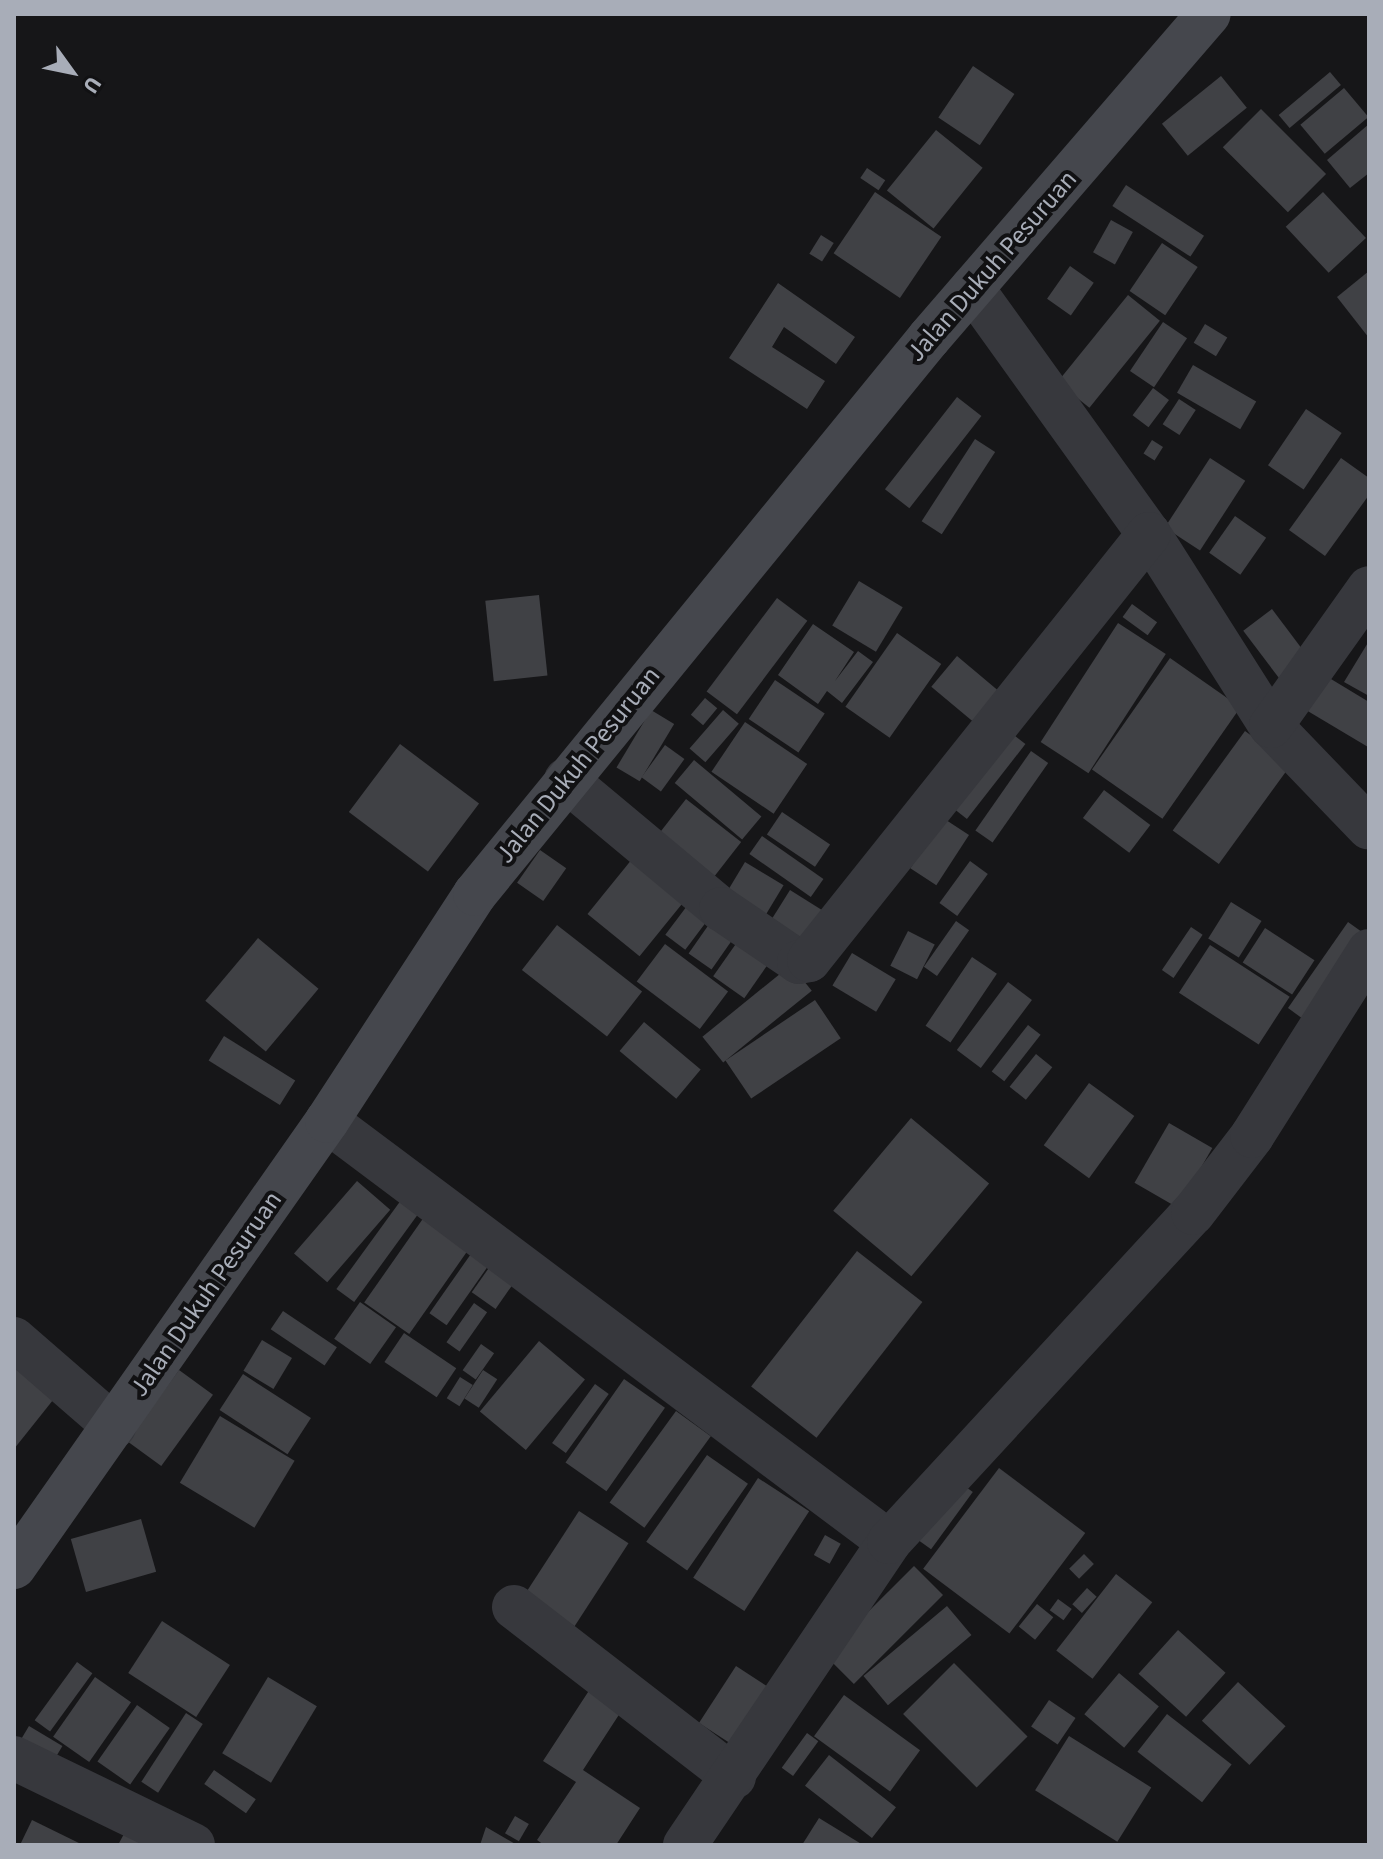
<!DOCTYPE html>
<html>
<head>
<meta charset="utf-8">
<style>
  body { margin:0 }
  #map { position:relative; width:1383px; height:1859px; overflow:hidden; background:#161618; font-family:"Source Sans 3",sans-serif }
  div>[style] { position:absolute }
  .building>* { inset:0; background:#404145; transform-origin:0 0 }
  .street>* { height:44px; margin:-22px; padding:0 22px; transform-origin:22px; border-radius:22px; background:#37383d }
  .secondary>* { height:44px; margin:-22px; padding:0 22px; transform-origin:22px; border-radius:22px; background:#45474d }
  span { translate:-50% -50%; white-space:nowrap; text-align:center; line-height:1.15; -webkit-text-stroke:8px #111113; paint-order:stroke }
  .street-label { font-size:26px; color:#a8adb8 }
  .frame { position:absolute; inset:0; border:16px solid #a8adb8; pointer-events:none }
  .north { position:absolute; left:32px; top:32px; width:80px; height:80px; -webkit-text-stroke:6px #111113; paint-order:stroke; rotate:123deg; font-size:22px; font-weight:700; line-height:32px; text-align:center; color:#a8adb8 }
  .north::after { content:''; display:block; margin:auto; width:28px; height:36px; background:#a8adb8; clip-path:polygon(50% 0,100% 100%,50% 72%,0 100%) }
</style>
</head>
<body>
<div id="map">
  <div class="building">
    <i style="left:973px;top:66px;width:50px;height:62px;rotate:34deg"></i>
    <i style="left:1330px;top:72px;width:17px;height:67px;rotate:50deg"></i>
    <i style="left:1221px;top:76px;width:41px;height:76px;rotate:51deg"></i>
    <i style="left:1344px;top:88px;width:38px;height:57px;rotate:50deg"></i>
    <i style="left:1261px;top:109px;width:92px;height:54px;rotate:45deg"></i>
    <i style="clip-path:polygon(1369px 124px,1369px 173px,1350px 188px,1327px 160px)"></i>
    <i style="left:936px;top:130px;width:60px;height:78px;rotate:39deg"></i>
    <i style="left:867px;top:168px;width:22px;height:12px;rotate:34deg"></i>
    <i style="left:1126px;top:185px;width:93px;height:25px;rotate:33deg"></i>
    <i style="left:875px;top:192px;width:80px;height:74px;rotate:34deg"></i>
    <i style="left:1323px;top:192px;width:63px;height:51px;rotate:47deg"></i>
    <i style="left:1111px;top:220px;width:25px;height:37px;rotate:29deg"></i>
    <i style="left:821px;top:235px;width:15px;height:22px;rotate:32deg"></i>
    <i style="left:1162px;top:243px;width:43px;height:58px;rotate:34deg"></i>
    <i style="left:1070px;top:266px;width:29px;height:40px;rotate:35deg"></i>
    <i style="clip-path:polygon(1369px 271px,1369px 338px,1337px 297px)"></i>
    <i style="clip-path:polygon(778px 283px,855px 337px,836px 364px,784px 327px,772px 347px,825px 381px,807px 409px,729px 358px)"></i>
    <i style="left:1128px;top:295px;width:41px;height:112px;rotate:39deg"></i>
    <i style="left:1163px;top:322px;width:29px;height:59px;rotate:34deg"></i>
    <i style="left:1205px;top:324px;width:26px;height:22px;rotate:31deg"></i>
    <i style="left:1193px;top:365px;width:73px;height:32px;rotate:30deg"></i>
    <i style="left:1153px;top:388px;width:20px;height:34px;rotate:37deg"></i>
    <i style="left:957px;top:397px;width:31px;height:117px;rotate:38deg"></i>
    <i style="left:1179px;top:399px;width:20px;height:30px;rotate:33deg"></i>
    <i style="left:1306px;top:409px;width:43px;height:68px;rotate:34deg"></i>
    <i style="left:975px;top:439px;width:24px;height:98px;rotate:33deg"></i>
    <i style="left:1152px;top:440px;width:13px;height:16px;rotate:32deg"></i>
    <i style="left:1210px;top:458px;width:42px;height:83px;rotate:33deg"></i>
    <i style="clip-path:polygon(1341px 458px,1369px 478px,1369px 495px,1325px 556px,1289px 530px)"></i>
    <i style="left:1235px;top:516px;width:38px;height:45px;rotate:35deg"></i>
    <i style="left:859px;top:581px;width:51px;height:52px;rotate:31deg"></i>
    <i style="left:539px;top:595px;width:81px;height:54px;rotate:84deg"></i>
    <i style="left:777px;top:598px;width:38px;height:117px;rotate:37deg"></i>
    <i style="left:1132px;top:604px;width:31px;height:16px;rotate:36deg"></i>
    <i style="left:1272px;top:609px;width:60px;height:36px;rotate:53deg"></i>
    <i style="left:1118px;top:623px;width:57px;height:142px;rotate:33deg"></i>
    <i style="clip-path:polygon(813px 624px,854px 652px,835px 681px,858px 651px,873px 662px,842px 703px,827px 691px,818px 704px,778px 675px)"></i>
    <i style="left:897px;top:633px;width:54px;height:90px;rotate:35deg"></i>
    <i style="clip-path:polygon(1369px 641px,1369px 696px,1344px 682px)"></i>
    <i style="left:957px;top:656px;width:61px;height:40px;rotate:40deg"></i>
    <i style="left:1170px;top:658px;width:86px;height:136px;rotate:35deg"></i>
    <i style="clip-path:polygon(1326px 676px,1369px 702px,1368px 747px,1306px 710px)"></i>
    <i style="left:775px;top:680px;width:60px;height:47px;rotate:34deg"></i>
    <i style="left:705px;top:698px;width:16px;height:22px;rotate:40deg"></i>
    <i style="left:651px;top:710px;width:27px;height:67px;rotate:31deg"></i>
    <i style="left:723px;top:710px;width:21px;height:51px;rotate:41deg"></i>
    <i style="left:745px;top:722px;width:75px;height:60px;rotate:34deg"></i>
    <i style="left:1001px;top:725px;width:31px;height:95px;rotate:38deg"></i>
    <i style="left:1245px;top:731px;width:57px;height:123px;rotate:36deg"></i>
    <i style="left:400px;top:744px;width:99px;height:85px;rotate:37deg"></i>
    <i style="left:665px;top:745px;width:24px;height:40px;rotate:36deg"></i>
    <i style="left:1031px;top:751px;width:21px;height:97px;rotate:35deg"></i>
    <i style="left:694px;top:760px;width:88px;height:30px;rotate:40deg"></i>
    <i style="left:1104px;top:790px;width:58px;height:35px;rotate:37deg"></i>
    <i style="left:686px;top:799px;width:70px;height:57px;rotate:38deg"></i>
    <i style="left:782px;top:812px;width:58px;height:27px;rotate:34deg"></i>
    <i style="left:943px;top:818px;width:31px;height:60px;rotate:33deg"></i>
    <i style="left:762px;top:836px;width:75px;height:22px;rotate:35deg"></i>
    <i style="left:641px;top:848px;width:67px;height:85px;rotate:39deg"></i>
    <i style="left:540px;top:850px;width:32px;height:40px;rotate:35deg"></i>
    <i style="left:970px;top:861px;width:22px;height:52px;rotate:36deg"></i>
    <i style="left:745px;top:862px;width:45px;height:49px;rotate:31deg"></i>
    <i style="left:790px;top:890px;width:39px;height:52px;rotate:32deg"></i>
    <i style="left:696px;top:894px;width:25px;height:51px;rotate:37deg"></i>
    <i style="left:1231px;top:902px;width:36px;height:43px;rotate:32deg"></i>
    <i style="left:719px;top:910px;width:28px;height:53px;rotate:35deg"></i>
    <i style="left:956px;top:921px;width:16px;height:56px;rotate:35deg"></i>
    <i style="clip-path:polygon(1348px 922px,1369px 937px,1314px 1027px,1288px 1008px)"></i>
    <i style="left:557px;top:925px;width:108px;height:57px;rotate:38deg"></i>
    <i style="left:1191px;top:927px;width:14px;height:52px;rotate:34deg"></i>
    <i style="left:747px;top:928px;width:38px;height:59px;rotate:35deg"></i>
    <i style="left:1265px;top:928px;width:59px;height:41px;rotate:33deg"></i>
    <i style="left:908px;top:931px;width:30px;height:39px;rotate:27deg"></i>
    <i style="left:258px;top:938px;width:79px;height:82px;rotate:40deg"></i>
    <i style="left:665px;top:944px;width:79px;height:47px;rotate:37deg"></i>
    <i style="left:1210px;top:945px;width:95px;height:57px;rotate:33deg"></i>
    <i style="left:852px;top:953px;width:51px;height:38px;rotate:31deg"></i>
    <i style="left:972px;top:957px;width:30px;height:83px;rotate:34deg"></i>
    <i style="left:791px;top:965px;width:33px;height:114px;rotate:51deg"></i>
    <i style="left:1008px;top:982px;width:30px;height:85px;rotate:37deg"></i>
    <i style="left:815px;top:1000px;width:46px;height:108px;rotate:56deg"></i>
    <i style="left:644px;top:1022px;width:74px;height:38px;rotate:40deg"></i>
    <i style="left:1028px;top:1025px;width:16px;height:59px;rotate:38deg"></i>
    <i style="left:224px;top:1036px;width:84px;height:29px;rotate:32deg"></i>
    <i style="left:1036px;top:1054px;width:21px;height:42px;rotate:39deg"></i>
    <i style="left:1089px;top:1083px;width:56px;height:77px;rotate:36deg"></i>
    <i style="left:911px;top:1118px;width:102px;height:121px;rotate:40deg"></i>
    <i style="left:1169px;top:1123px;width:50px;height:69px;rotate:30deg"></i>
    <i style="left:357px;top:1181px;width:44px;height:96px;rotate:41deg"></i>
    <i style="left:404px;top:1196px;width:22px;height:115px;rotate:36deg"></i>
    <i style="left:429px;top:1210px;width:55px;height:113px;rotate:35deg"></i>
    <i style="left:473px;top:1251px;width:21px;height:76px;rotate:35deg"></i>
    <i style="left:857px;top:1251px;width:83px;height:172px;rotate:38deg"></i>
    <i style="left:493px;top:1262px;width:29px;height:37px;rotate:35deg"></i>
    <i style="left:360px;top:1302px;width:44px;height:45px;rotate:35deg"></i>
    <i style="left:474px;top:1303px;width:16px;height:48px;rotate:35deg"></i>
    <i style="left:283px;top:1311px;width:65px;height:22px;rotate:34deg"></i>
    <i style="left:404px;top:1333px;width:63px;height:35px;rotate:34deg"></i>
    <i style="left:262px;top:1340px;width:35px;height:36px;rotate:31deg"></i>
    <i style="left:539px;top:1341px;width:60px;height:92px;rotate:40deg"></i>
    <i style="left:481px;top:1344px;width:16px;height:32px;rotate:35deg"></i>
    <i style="clip-path:polygon(14px 1353px,61px 1390px,14px 1449px)"></i>
    <i style="left:179px;top:1370px;width:42px;height:88px;rotate:36deg"></i>
    <i style="left:483px;top:1370px;width:17px;height:34px;rotate:33deg"></i>
    <i style="left:243px;top:1374px;width:81px;height:43px;rotate:33deg"></i>
    <i style="left:460px;top:1377px;width:15px;height:25px;rotate:32deg"></i>
    <i style="left:624px;top:1379px;width:50px;height:102px;rotate:35deg"></i>
    <i style="left:595px;top:1384px;width:17px;height:73px;rotate:36deg"></i>
    <i style="left:676px;top:1411px;width:43px;height:113px;rotate:36deg"></i>
    <i style="left:220px;top:1416px;width:87px;height:78px;rotate:31deg"></i>
    <i style="left:707px;top:1455px;width:50px;height:106px;rotate:35deg"></i>
    <i style="left:999px;top:1468px;width:108px;height:126px;rotate:37deg"></i>
    <i style="left:758px;top:1478px;width:61px;height:119px;rotate:33deg"></i>
    <i style="left:955px;top:1479px;width:22px;height:71px;rotate:36deg"></i>
    <i style="left:579px;top:1511px;width:59px;height:99px;rotate:33deg"></i>
    <i style="left:141px;top:1519px;width:55px;height:73px;rotate:74deg"></i>
    <i style="left:825px;top:1535px;width:18px;height:23px;rotate:29deg"></i>
    <i style="left:1084px;top:1554px;width:14px;height:21px;rotate:45deg"></i>
    <i style="left:914px;top:1566px;width:41px;height:126px;rotate:45deg"></i>
    <i style="left:1116px;top:1574px;width:46px;height:97px;rotate:38deg"></i>
    <i style="left:1087px;top:1588px;width:13px;height:22px;rotate:42deg"></i>
    <i style="left:1058px;top:1599px;width:17px;height:14px;rotate:36deg"></i>
    <i style="left:1037px;top:1604px;width:21px;height:29px;rotate:39deg"></i>
    <i style="left:947px;top:1606px;width:38px;height:109px;rotate:50deg"></i>
    <i style="left:162px;top:1621px;width:81px;height:62px;rotate:33deg"></i>
    <i style="left:1178px;top:1630px;width:64px;height:59px;rotate:42deg"></i>
    <i style="left:77px;top:1662px;width:19px;height:72px;rotate:36deg"></i>
    <i style="left:954px;top:1663px;width:104px;height:72px;rotate:45deg"></i>
    <i style="left:736px;top:1666px;width:45px;height:68px;rotate:33deg"></i>
    <i style="left:1119px;top:1673px;width:52px;height:54px;rotate:40deg"></i>
    <i style="left:95px;top:1677px;width:44px;height:73px;rotate:35deg"></i>
    <i style="left:268px;top:1677px;width:57px;height:89px;rotate:31deg"></i>
    <i style="left:1238px;top:1682px;width:65px;height:53px;rotate:43deg"></i>
    <i style="clip-path:polygon(592px 1686px,624px 1707px,583px 1770px,640px 1808px,616px 1845px,544px 1845px,537px 1840px,576px 1782px,543px 1761px)"></i>
    <i style="left:844px;top:1695px;width:94px;height:51px;rotate:36deg"></i>
    <i style="left:1049px;top:1700px;width:32px;height:32px;rotate:34deg"></i>
    <i style="left:137px;top:1705px;width:40px;height:69px;rotate:35deg"></i>
    <i style="left:186px;top:1713px;width:20px;height:82px;rotate:33deg"></i>
    <i style="left:1167px;top:1714px;width:82px;height:48px;rotate:38deg"></i>
    <i style="left:29px;top:1726px;width:39px;height:20px;rotate:31deg"></i>
    <i style="left:807px;top:1733px;width:14px;height:43px;rotate:36deg"></i>
    <i style="left:1069px;top:1736px;width:97px;height:64px;rotate:32deg"></i>
    <i style="left:829px;top:1755px;width:85px;height:39px;rotate:38deg"></i>
    <i style="left:214px;top:1770px;width:51px;height:17px;rotate:35deg"></i>
    <i style="left:515px;top:1816px;width:16px;height:20px;rotate:30deg"></i>
    <i style="clip-path:polygon(819px 1818px,863px 1845px,802px 1845px)"></i>
    <i style="clip-path:polygon(32px 1820px,83px 1845px,20px 1845px)"></i>
    <i style="clip-path:polygon(486px 1827px,517px 1845px,480px 1845px)"></i>
    <i style="clip-path:polygon(125px 1832px,149px 1845px,118px 1845px)"></i>
  </div>
  <div class="street">
    <i style="left:972px;top:288px;width:303px;rotate:54.3deg"></i>
    <i style="left:1149px;top:534px;width:227px;rotate:57.6deg"></i>
    <i style="left:1271px;top:726px;width:141px;rotate:46.1deg"></i>
    <i style="left:1271px;top:726px;width:169px;rotate:-54.6deg"></i>
    <i style="left:566px;top:780px;width:202px;rotate:39.8deg"></i>
    <i style="left:721px;top:909px;width:94px;rotate:34.2deg"></i>
    <i style="left:799px;top:962px;width:10px;rotate:-11deg"></i>
    <i style="left:809px;top:960px;width:545px;rotate:-51.41deg"></i>
    <i style="left:327px;top:1121px;width:702px;rotate:36.84deg"></i>
    <i style="left:14px;top:1339px;width:133px;rotate:41deg"></i>
    <i style="left:514px;top:1607px;width:278px;rotate:37.7deg"></i>
    <i style="left:14px;top:1758px;width:199px;rotate:25.9deg"></i>
    <i style="left:685px;top:1845px;width:365px;rotate:-56deg"></i>
    <i style="left:889px;top:1542px;width:448px;rotate:-47.3deg"></i>
    <i style="left:1193px;top:1213px;width:97px;rotate:-52.5deg"></i>
    <i style="left:1252px;top:1136px;width:219px;rotate:-57.7deg"></i>
  </div>
  <div class="secondary">
    <i style="left:14px;top:1567px;width:545px;rotate:-54.94deg"></i>
    <i style="left:327px;top:1121px;width:271px;rotate:-56.9deg"></i>
    <i style="left:475px;top:894px;width:718px;rotate:-50.77deg"></i>
    <i style="left:929px;top:338px;width:428px;rotate:-49.2deg"></i>
  </div>
  <div class="street-label">
    <span style="left:992px;top:266px;rotate:-49deg">Jalan Dukuh Pesuruan</span>
    <span style="left:578px;top:765px;rotate:-51deg">Jalan Dukuh Pesuruan</span>
    <span style="left:206px;top:1294px;rotate:-55deg">Jalan Dukuh Pesuruan</span>
  </div>
  <div class="frame"></div>
  <div class="north">U</div>
</div>
</body>
</html>
